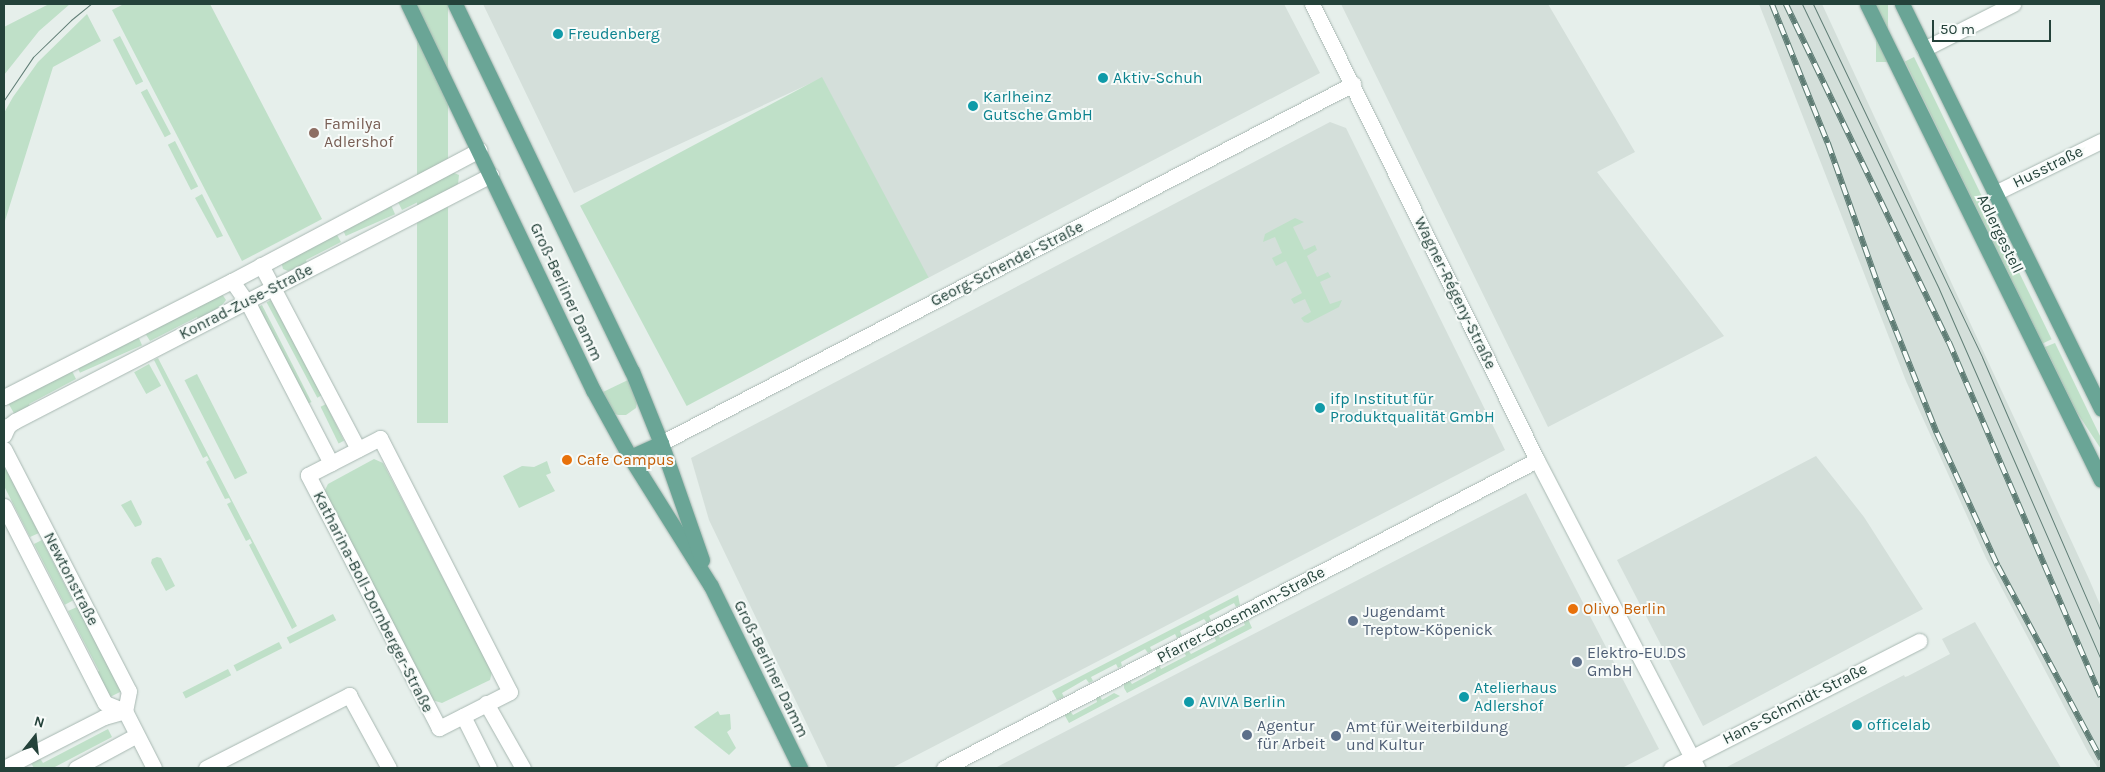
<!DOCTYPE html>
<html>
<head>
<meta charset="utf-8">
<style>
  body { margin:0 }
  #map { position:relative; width:2105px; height:772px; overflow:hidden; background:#e6efeb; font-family:Karla,sans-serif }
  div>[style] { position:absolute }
  .built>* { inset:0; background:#d4dfda }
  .green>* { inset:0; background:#bfe0c8; transform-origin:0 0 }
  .roads { filter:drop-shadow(0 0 1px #a8b8b2) drop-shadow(0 0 1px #a8b8b2) }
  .minor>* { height:15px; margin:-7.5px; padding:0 7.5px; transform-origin:7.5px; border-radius:7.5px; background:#fff }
  .major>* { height:15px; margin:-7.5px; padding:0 7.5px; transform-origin:7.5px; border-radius:7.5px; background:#6aa596 }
  .tram>* { height:1px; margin:-0.5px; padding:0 0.5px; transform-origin:0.5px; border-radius:0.5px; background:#5f7d75 }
  .rail>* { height:5.5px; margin-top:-2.75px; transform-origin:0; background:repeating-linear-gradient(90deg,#f7fbf9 0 11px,#5f7d75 0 22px); box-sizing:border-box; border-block:1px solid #5f7d75 }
  .dots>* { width:14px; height:14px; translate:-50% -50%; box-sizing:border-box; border:2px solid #f7fbf9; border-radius:50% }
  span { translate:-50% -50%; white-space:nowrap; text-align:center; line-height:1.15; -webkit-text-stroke:4px #f7fbf9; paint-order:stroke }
  .culture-label { font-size:16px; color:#0d838f }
  .left { translate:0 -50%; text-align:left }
  .education-label { font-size:16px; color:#785e54 }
  .street-label { font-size:16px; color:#24423a }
  .food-label { font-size:16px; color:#c56008 }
  .service-label { font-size:16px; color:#4e5e75 }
  .frame { position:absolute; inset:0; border:5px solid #24423a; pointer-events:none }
  .north { position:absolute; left:10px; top:712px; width:50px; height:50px; -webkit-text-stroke:4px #f7fbf9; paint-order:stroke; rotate:16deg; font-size:14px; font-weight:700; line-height:20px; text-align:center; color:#24423a }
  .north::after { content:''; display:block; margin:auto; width:18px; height:22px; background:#24423a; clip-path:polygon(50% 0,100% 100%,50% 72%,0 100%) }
  .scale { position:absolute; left:1932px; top:20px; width:119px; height:22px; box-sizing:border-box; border:2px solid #24423a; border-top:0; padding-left:6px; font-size:15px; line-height:18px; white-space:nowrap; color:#24423a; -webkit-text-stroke:4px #f7fbf9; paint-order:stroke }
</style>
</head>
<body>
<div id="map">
  <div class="built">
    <i style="clip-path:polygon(483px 4px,1284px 4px,1320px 73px,928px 278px,822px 78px,574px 193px)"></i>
    <i style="clip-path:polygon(1341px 4px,1548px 4px,1635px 152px,1597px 172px,1724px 336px,1548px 427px)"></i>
    <i style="clip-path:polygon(1759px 4px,1822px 4px,2089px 579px,2101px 607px,2101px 768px,2098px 768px,2089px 754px,1986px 558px,1906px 381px)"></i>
    <i style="clip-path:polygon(1330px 122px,1346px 128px,1505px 450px,892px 768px,828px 768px,709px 520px,691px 458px)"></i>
    <i style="clip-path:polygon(1816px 456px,1864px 517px,1923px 609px,1703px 726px,1617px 560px)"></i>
    <i style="clip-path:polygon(1526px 493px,1659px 749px,1622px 768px,995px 768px)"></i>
    <i style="clip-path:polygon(1975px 622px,2061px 768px,1725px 768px,1904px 675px,1905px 677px,1908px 676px,1950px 654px,1942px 639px)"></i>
  </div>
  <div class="green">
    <i style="clip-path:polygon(49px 4px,70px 4px,39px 31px,4px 75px,4px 27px)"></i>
    <i style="clip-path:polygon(124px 4px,210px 4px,322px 219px,242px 261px,112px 10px)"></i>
    <i style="left:417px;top:4px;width:31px;height:419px"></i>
    <i style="left:1876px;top:4px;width:12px;height:58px"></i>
    <i style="clip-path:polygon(87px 14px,101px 41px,53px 67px,4px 224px,4px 113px,13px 97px,38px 62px)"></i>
    <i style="left:120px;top:36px;width:51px;height:8px;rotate:63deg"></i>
    <i style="left:1914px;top:57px;width:314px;height:10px;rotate:64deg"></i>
    <i style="left:822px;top:77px;width:227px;height:274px;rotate:62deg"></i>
    <i style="left:147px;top:89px;width:51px;height:7px;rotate:62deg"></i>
    <i style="left:175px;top:141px;width:51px;height:8px;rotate:63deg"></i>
    <i style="clip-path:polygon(452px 172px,459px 175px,458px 184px,440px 196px,438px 192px,402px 210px,398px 202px,433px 184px,431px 179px)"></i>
    <i style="clip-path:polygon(202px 194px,223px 236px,217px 238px,195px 198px)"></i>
    <i style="left:391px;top:205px;width:10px;height:54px;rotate:66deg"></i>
    <i style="clip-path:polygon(1295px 218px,1304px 222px,1293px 227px,1304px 250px,1315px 245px,1317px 250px,1307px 256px,1317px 277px,1328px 272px,1331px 277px,1320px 282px,1330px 304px,1342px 300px,1339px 307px,1308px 323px,1304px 322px,1301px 318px,1311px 312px,1305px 299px,1294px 304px,1291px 299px,1302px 293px,1286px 261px,1276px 266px,1272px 258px,1282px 253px,1275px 237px,1263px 242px,1265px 234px)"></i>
    <i style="clip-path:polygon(336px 233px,341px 242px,306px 260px,308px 265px,288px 271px,283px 269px,281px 261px)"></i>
    <i style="clip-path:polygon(222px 294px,226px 300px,223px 304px,199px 321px,197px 317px,150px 341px,145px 333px)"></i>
    <i style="left:271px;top:300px;width:108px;height:5px;rotate:62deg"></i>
    <i style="left:262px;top:305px;width:109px;height:6px;rotate:63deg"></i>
    <i style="left:138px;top:336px;width:10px;height:68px;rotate:66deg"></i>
    <i style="clip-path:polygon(2055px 343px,2101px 438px,2101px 449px,2076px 411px,2045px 347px)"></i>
    <i style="clip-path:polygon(158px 358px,297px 626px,292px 629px,249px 545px,252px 543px,250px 539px,246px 541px,227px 504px,231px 502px,229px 498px,225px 499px,206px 462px,209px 460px,207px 456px,203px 458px,154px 360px)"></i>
    <i style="left:149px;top:364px;width:25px;height:17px;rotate:61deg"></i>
    <i style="clip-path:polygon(72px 371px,76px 379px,29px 404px,31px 408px,15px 415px,7px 401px,24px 395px)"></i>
    <i style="left:197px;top:374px;width:111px;height:14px;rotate:63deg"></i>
    <i style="clip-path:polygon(628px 380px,637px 402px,636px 408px,626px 415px,618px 415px,613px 413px,603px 392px)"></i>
    <i style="left:326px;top:404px;width:41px;height:6px;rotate:64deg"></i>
    <i style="clip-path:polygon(4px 458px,8px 473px,39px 533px,30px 537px,4px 486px)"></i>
    <i style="clip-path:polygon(374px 459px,383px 463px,492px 672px,490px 680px,442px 703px,432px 700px,323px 494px,328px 484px)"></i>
    <i style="clip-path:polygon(547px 461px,551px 473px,546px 475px,555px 491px,519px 508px,503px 476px,522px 466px,534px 467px)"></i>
    <i style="clip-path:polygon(131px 500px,142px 522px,141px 525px,135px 527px,121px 505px)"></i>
    <i style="left:42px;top:540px;width:68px;height:9px;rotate:63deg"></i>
    <i style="clip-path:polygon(157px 557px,161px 558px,175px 586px,166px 591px,151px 563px,152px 559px)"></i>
    <i style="clip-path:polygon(1238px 595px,1240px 605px,1236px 607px,1234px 603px,1209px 616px,1211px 620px,1207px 623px,1204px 619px,1180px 631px,1182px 636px,1177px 638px,1175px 634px,1150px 647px,1152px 651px,1148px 653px,1145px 649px,1121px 662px,1122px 666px,1118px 668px,1116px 664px,1091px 677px,1093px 681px,1089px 683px,1086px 679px,1062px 693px,1064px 697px,1057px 700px,1052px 691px)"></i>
    <i style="clip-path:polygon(77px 607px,122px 691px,110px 697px,95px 673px,99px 671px,68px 611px)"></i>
    <i style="left:333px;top:614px;width:7px;height:52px;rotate:63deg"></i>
    <i style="clip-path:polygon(1248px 619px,1252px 628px,1127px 693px,1124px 688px,1124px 683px,1129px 680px,1132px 684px,1156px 671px,1155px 667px,1159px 665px,1161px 669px,1186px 656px,1184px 652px,1188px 650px,1191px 654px,1216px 641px,1214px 636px,1218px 634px,1220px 638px,1245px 625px,1243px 621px)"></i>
    <i style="left:279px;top:642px;width:7px;height:51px;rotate:63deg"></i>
    <i style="left:228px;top:669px;width:7px;height:51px;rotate:63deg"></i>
    <i style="clip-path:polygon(1114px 693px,1120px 696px,1069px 723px,1064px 714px,1070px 711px,1073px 715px,1097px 702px,1096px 698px,1100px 696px,1102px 700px)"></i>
    <i style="clip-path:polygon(718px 711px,720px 715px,730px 714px,731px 729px,727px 732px,736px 748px,729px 755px,694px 727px)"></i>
    <i style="clip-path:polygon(108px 729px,112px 737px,53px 768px,34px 768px,29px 760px,38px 755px,43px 763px)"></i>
  </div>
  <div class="roads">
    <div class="minor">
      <i style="left:1312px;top:4px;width:508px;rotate:63.74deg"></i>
      <i style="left:1537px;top:460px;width:347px;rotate:62.5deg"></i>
      <i style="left:1924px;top:49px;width:100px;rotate:-26.8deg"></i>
      <i style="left:1995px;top:193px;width:118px;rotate:-26.1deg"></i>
      <i style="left:261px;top:265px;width:208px;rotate:62.2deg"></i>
      <i style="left:232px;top:281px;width:32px;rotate:55deg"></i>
      <i style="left:250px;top:307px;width:176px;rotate:62.6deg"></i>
      <i style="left:4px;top:397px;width:256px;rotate:-27deg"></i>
      <i style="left:232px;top:281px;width:280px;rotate:-27.9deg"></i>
      <i style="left:4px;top:435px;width:10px;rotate:-66deg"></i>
      <i style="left:8px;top:426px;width:9px;rotate:-36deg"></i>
      <i style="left:15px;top:421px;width:536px;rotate:-27.33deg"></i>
      <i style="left:380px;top:438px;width:285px;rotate:62.9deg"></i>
      <i style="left:510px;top:692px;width:80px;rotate:153.1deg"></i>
      <i style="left:439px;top:728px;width:285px;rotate:-117.4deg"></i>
      <i style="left:308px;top:475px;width:81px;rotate:-27.2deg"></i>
      <i style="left:661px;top:443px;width:780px;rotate:-27.42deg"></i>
      <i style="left:4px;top:449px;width:272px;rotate:62.7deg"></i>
      <i style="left:129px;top:691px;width:20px;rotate:101deg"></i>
      <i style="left:125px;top:711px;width:64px;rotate:63deg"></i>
      <i style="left:4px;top:506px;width:221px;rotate:62.9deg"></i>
      <i style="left:105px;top:703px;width:22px;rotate:22deg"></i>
      <i style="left:486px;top:703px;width:75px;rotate:60.4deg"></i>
      <i style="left:463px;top:716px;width:58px;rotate:63.4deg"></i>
      <i style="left:4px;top:768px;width:112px;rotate:-27deg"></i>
      <i style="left:104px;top:717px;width:22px;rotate:-16deg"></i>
      <i style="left:76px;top:768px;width:69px;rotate:-28.4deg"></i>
      <i style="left:206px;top:768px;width:161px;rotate:-27deg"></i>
      <i style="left:349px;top:695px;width:83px;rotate:61.3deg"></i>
      <i style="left:944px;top:768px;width:668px;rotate:-27.45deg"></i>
      <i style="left:1671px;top:768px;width:279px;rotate:-27.1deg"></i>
    </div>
    <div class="major">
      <i style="left:408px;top:4px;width:428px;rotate:64.4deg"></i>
      <i style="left:593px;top:390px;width:77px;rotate:61.1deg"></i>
      <i style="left:630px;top:457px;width:152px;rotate:57.9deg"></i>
      <i style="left:711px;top:586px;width:203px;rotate:63.9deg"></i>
      <i style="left:455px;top:4px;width:407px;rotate:64.3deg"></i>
      <i style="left:632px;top:371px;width:78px;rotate:68.1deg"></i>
      <i style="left:661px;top:443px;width:124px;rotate:70.7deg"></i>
      <i style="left:1867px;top:4px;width:530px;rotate:63.82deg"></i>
      <i style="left:1902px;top:4px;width:451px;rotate:63.8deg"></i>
      <i style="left:630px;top:457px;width:34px;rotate:-24deg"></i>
    </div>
  </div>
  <div class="tram">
    <i style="left:1802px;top:4px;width:316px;rotate:64.3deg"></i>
    <i style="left:1939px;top:289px;width:404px;rotate:66.4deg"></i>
    <i style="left:1813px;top:4px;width:391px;rotate:64.4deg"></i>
    <i style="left:1982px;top:357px;width:300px;rotate:66.6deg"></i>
    <i style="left:4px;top:100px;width:52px;rotate:-56deg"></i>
    <i style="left:33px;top:57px;width:53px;rotate:-44.2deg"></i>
    <i style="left:71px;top:20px;width:26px;rotate:-39deg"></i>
  </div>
  <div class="rail">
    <i style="left:1772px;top:4px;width:150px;rotate:68.1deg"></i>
    <i style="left:1828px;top:143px;width:156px;rotate:70.5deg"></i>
    <i style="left:1880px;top:290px;width:154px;rotate:68.3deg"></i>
    <i style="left:1937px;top:433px;width:146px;rotate:65.4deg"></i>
    <i style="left:1998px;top:566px;width:219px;rotate:61.9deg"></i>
    <i style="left:1786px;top:4px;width:375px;rotate:64.3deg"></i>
    <i style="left:1949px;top:342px;width:386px;rotate:66.8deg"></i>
  </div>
  <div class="dots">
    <i style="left:558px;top:34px;background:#0f9aa8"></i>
    <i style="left:1103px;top:78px;background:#0f9aa8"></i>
    <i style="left:973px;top:106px;background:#0f9aa8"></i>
    <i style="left:314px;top:133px;background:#8d6e63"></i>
    <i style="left:1320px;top:408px;background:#0f9aa8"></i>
    <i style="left:567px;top:460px;background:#e8710a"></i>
    <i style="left:1573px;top:609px;background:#e8710a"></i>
    <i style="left:1353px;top:621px;background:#5c6f8a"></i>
    <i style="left:1577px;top:662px;background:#5c6f8a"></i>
    <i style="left:1464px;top:697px;background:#0f9aa8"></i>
    <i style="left:1189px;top:702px;background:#0f9aa8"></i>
    <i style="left:1857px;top:725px;background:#0f9aa8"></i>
    <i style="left:1247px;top:735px;background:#5c6f8a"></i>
    <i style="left:1336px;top:736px;background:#5c6f8a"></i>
  </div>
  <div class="culture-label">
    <span class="left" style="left:568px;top:34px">Freudenberg</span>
    <span class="left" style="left:1113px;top:78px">Aktiv-Schuh</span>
    <span class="left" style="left:983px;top:106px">Karlheinz<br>Gutsche GmbH</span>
    <span class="left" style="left:1330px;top:408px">ifp Institut für<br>Produktqualität GmbH</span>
    <span class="left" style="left:1474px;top:697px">Atelierhaus<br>Adlershof</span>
    <span class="left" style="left:1199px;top:702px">AVIVA Berlin</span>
    <span class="left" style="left:1867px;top:725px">officelab</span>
  </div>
  <div class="education-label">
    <span class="left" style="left:324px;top:133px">Familya<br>Adlershof</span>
  </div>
  <div class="street-label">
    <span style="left:2048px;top:167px;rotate:-26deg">Husstraße</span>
    <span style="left:2000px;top:234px;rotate:64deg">Adlergestell</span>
    <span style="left:1007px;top:264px;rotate:-27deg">Georg-Schendel-Straße</span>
    <span style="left:566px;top:292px;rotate:65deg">Groß-Berliner Damm</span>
    <span style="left:1455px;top:293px;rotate:64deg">Wagner-Régeny-Straße</span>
    <span style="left:246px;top:302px;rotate:-27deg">Konrad-Zuse-Straße</span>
    <span style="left:71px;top:579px;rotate:63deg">Newtonstraße</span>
    <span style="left:373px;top:602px;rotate:63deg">Katharina-Boll-Dornberger-Straße</span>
    <span style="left:1241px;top:615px;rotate:-28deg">Pfarrer-Goosmann-Straße</span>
    <span style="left:771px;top:669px;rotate:64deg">Groß-Berliner Damm</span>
    <span style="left:1795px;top:704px;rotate:-27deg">Hans-Schmidt-Straße</span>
  </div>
  <div class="food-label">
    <span class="left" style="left:577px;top:460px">Cafe Campus</span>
    <span class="left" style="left:1583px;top:609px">Olivo Berlin</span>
  </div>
  <div class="service-label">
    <span class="left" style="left:1363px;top:621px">Jugendamt<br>Treptow-Köpenick</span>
    <span class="left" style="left:1587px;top:662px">Elektro-EU.DS<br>GmbH</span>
    <span class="left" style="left:1257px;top:735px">Agentur<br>für Arbeit</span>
    <span class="left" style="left:1346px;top:736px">Amt für Weiterbildung<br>und Kultur</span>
  </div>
  <div class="frame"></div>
  <div class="north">N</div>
  <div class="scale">50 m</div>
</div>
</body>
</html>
